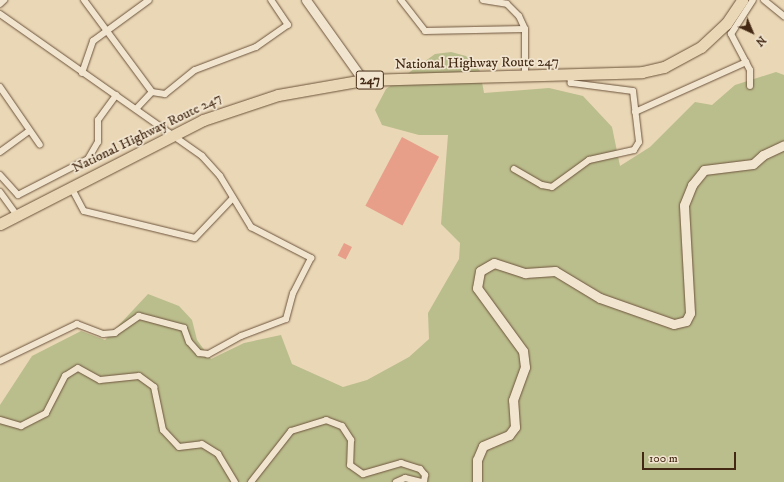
<!DOCTYPE html>
<html>
<head>
<meta charset="utf-8">
<style>
  body { margin:0 }
  #map { position:relative; width:784px; height:482px; overflow:hidden; background:#ead7b6; font-family:"IM FELL DW Pica",serif }
  div>[style] { position:absolute }
  .green>* { inset:0; background:#babd8c }
  .building>* { inset:0; background:#e79f8a; transform-origin:0 0 }
  .roads { filter:drop-shadow(0 0 1px #6d543c) drop-shadow(0 0 1px #6d543c) }
  .street>* { height:6px; margin:-3px; padding:0 3px; transform-origin:3px; border-radius:3px; background:#f1e5d0 }
  .secondary>* { height:9px; margin:-4.5px; padding:0 4.5px; transform-origin:4.5px; border-radius:4.5px; background:#f1e5d0 }
  .highway>* { height:11px; margin:-5.5px; padding:0 5.5px; transform-origin:5.5px; border-radius:5.5px; background:#ead7b6 }
  span { translate:-50% -50%; white-space:nowrap; text-align:center; line-height:1.15; -webkit-text-stroke:3.5px #f1e5d0; paint-order:stroke }
  .shield-label span { padding:1px 3px; background:#f1e5d0; border:1px solid; border-radius:3px; -webkit-text-stroke-width:0 }
  .shield-label { font-size:13px; color:#432914; font-weight:700 }
  .street-label { font-size:14px; color:#432914 }
  .north { position:absolute; left:732px; top:12px; width:40px; height:40px; -webkit-text-stroke:3px #f1e5d0; paint-order:stroke; rotate:136deg; font-size:11px; font-weight:700; line-height:16px; text-align:center; color:#432914 }
  .north::after { content:''; display:block; margin:auto; width:14px; height:18px; background:#432914; clip-path:polygon(50% 0,100% 100%,50% 72%,0 100%) }
  .scale { position:absolute; left:642px; top:452px; width:94px; height:18px; box-sizing:border-box; border:2px solid #432914; border-top:0; padding-left:5px; font-size:12px; line-height:14px; white-space:nowrap; color:#432914; -webkit-text-stroke:3px #f1e5d0; paint-order:stroke }
</style>
</head>
<body>
<div id="map">
  <div class="green">
    <i style="clip-path:polygon(451px 52px,466px 56px,480px 71px,484px 93px,549px 88px,583px 96px,612px 127px,620px 166px,650px 147px,695px 102px,712px 105px,735px 85px,776px 72px,784px 75px,784px 482px,0 482px,0 405px,32px 356px,81px 331px,105px 340px,148px 294px,179px 306px,192px 320px,197px 340px,211px 359px,244px 343px,281px 335px,292px 364px,343px 387px,367px 380px,409px 357px,429px 339px,428px 313px,459px 259px,460px 243px,441px 224px,448px 135px,419px 135px,382px 125px,375px 110px,386px 89px,435px 54px)"></i>
  </div>
  <div class="building">
    <i style="left:402px;top:137px;width:42px;height:78px;rotate:28deg"></i>
    <i style="left:344px;top:243px;width:9px;height:14px;rotate:27deg"></i>
  </div>
  <div class="roads">
    <div class="street">
      <i style="left:84px;top:0;width:114px;rotate:53.5deg"></i>
      <i style="left:152px;top:92px;width:13px;rotate:9deg"></i>
      <i style="left:165px;top:94px;width:38px;rotate:-39deg"></i>
      <i style="left:195px;top:70px;width:65px;rotate:-20.7deg"></i>
      <i style="left:256px;top:47px;width:39px;rotate:-35deg"></i>
      <i style="left:288px;top:25px;width:30px;rotate:-124deg"></i>
      <i style="left:401px;top:0;width:39px;rotate:52deg"></i>
      <i style="left:425px;top:31px;width:100px;rotate:-1.1deg"></i>
      <i style="left:483px;top:0;width:24px;rotate:9deg"></i>
      <i style="left:507px;top:4px;width:17px;rotate:45deg"></i>
      <i style="left:519px;top:16px;width:14px;rotate:65deg"></i>
      <i style="left:525px;top:29px;width:48px;rotate:90deg"></i>
      <i style="left:764px;top:0;width:26px;rotate:39deg"></i>
      <i style="left:0;top:4px;width:6px;rotate:-45deg"></i>
      <i style="left:0;top:14px;width:247px;rotate:35.1deg"></i>
      <i style="left:202px;top:156px;width:27px;rotate:48deg"></i>
      <i style="left:220px;top:176px;width:60px;rotate:58.7deg"></i>
      <i style="left:251px;top:227px;width:68px;rotate:27.3deg"></i>
      <i style="left:311px;top:258px;width:39px;rotate:117deg"></i>
      <i style="left:293px;top:293px;width:27px;rotate:105deg"></i>
      <i style="left:286px;top:319px;width:48px;rotate:159.3deg"></i>
      <i style="left:241px;top:336px;width:38px;rotate:151deg"></i>
      <i style="left:208px;top:354px;width:9px;rotate:-174deg"></i>
      <i style="left:199px;top:353px;width:15px;rotate:-132deg"></i>
      <i style="left:189px;top:342px;width:15px;rotate:-110deg"></i>
      <i style="left:184px;top:328px;width:47px;rotate:-165.1deg"></i>
      <i style="left:139px;top:316px;width:29px;rotate:145deg"></i>
      <i style="left:115px;top:333px;width:12px;rotate:175deg"></i>
      <i style="left:103px;top:334px;width:28px;rotate:-159deg"></i>
      <i style="left:77px;top:324px;width:85px;rotate:154.3deg"></i>
      <i style="left:82px;top:73px;width:34px;rotate:-71deg"></i>
      <i style="left:93px;top:41px;width:69px;rotate:-36.2deg"></i>
      <i style="left:750px;top:86px;width:16px;rotate:-90deg"></i>
      <i style="left:750px;top:70px;width:41px;rotate:-117.8deg"></i>
      <i style="left:731px;top:34px;width:40px;rotate:-57.1deg"></i>
      <i style="left:0;top:87px;width:70px;rotate:55.4deg"></i>
      <i style="left:136px;top:109px;width:23px;rotate:-47deg"></i>
      <i style="left:635px;top:112px;width:122px;rotate:-24.2deg"></i>
      <i style="left:0;top:152px;width:36px;rotate:-36deg"></i>
      <i style="left:514px;top:169px;width:32px;rotate:30deg"></i>
      <i style="left:542px;top:185px;width:10px;rotate:11deg"></i>
      <i style="left:552px;top:187px;width:46px;rotate:-36.1deg"></i>
      <i style="left:589px;top:160px;width:46px;rotate:-12.5deg"></i>
      <i style="left:634px;top:150px;width:9px;rotate:-58deg"></i>
      <i style="left:639px;top:142px;width:51px;rotate:-96.7deg"></i>
      <i style="left:633px;top:91px;width:63px;rotate:-172.6deg"></i>
      <i style="left:571px;top:83px;width:7px;rotate:-98deg"></i>
      <i style="left:0;top:175px;width:27px;rotate:48deg"></i>
      <i style="left:18px;top:195px;width:79px;rotate:-27.2deg"></i>
      <i style="left:88px;top:159px;width:20px;rotate:-60deg"></i>
      <i style="left:98px;top:142px;width:22px;rotate:-90deg"></i>
      <i style="left:98px;top:120px;width:31px;rotate:-54deg"></i>
      <i style="left:71px;top:187px;width:27px;rotate:62deg"></i>
      <i style="left:84px;top:211px;width:114px;rotate:13.7deg"></i>
      <i style="left:195px;top:238px;width:55px;rotate:-46.5deg"></i>
      <i style="left:0;top:192px;width:29px;rotate:54deg"></i>
      <i style="left:0;top:420px;width:22px;rotate:16deg"></i>
      <i style="left:21px;top:426px;width:28px;rotate:-27deg"></i>
      <i style="left:46px;top:413px;width:42px;rotate:-62.8deg"></i>
      <i style="left:65px;top:376px;width:15px;rotate:-32deg"></i>
      <i style="left:78px;top:368px;width:25px;rotate:29deg"></i>
      <i style="left:100px;top:380px;width:39px;rotate:-6deg"></i>
      <i style="left:139px;top:376px;width:19px;rotate:36deg"></i>
      <i style="left:154px;top:387px;width:44px;rotate:78.2deg"></i>
      <i style="left:163px;top:430px;width:23px;rotate:47deg"></i>
      <i style="left:179px;top:447px;width:23px;rotate:-7deg"></i>
      <i style="left:202px;top:444px;width:19px;rotate:32deg"></i>
      <i style="left:218px;top:454px;width:33px;rotate:59deg"></i>
      <i style="left:251px;top:482px;width:65px;rotate:-51.9deg"></i>
      <i style="left:291px;top:431px;width:37px;rotate:-17deg"></i>
      <i style="left:326px;top:420px;width:17px;rotate:21deg"></i>
      <i style="left:342px;top:426px;width:17px;rotate:57deg"></i>
      <i style="left:351px;top:440px;width:25px;rotate:92deg"></i>
      <i style="left:350px;top:465px;width:16px;rotate:35deg"></i>
      <i style="left:363px;top:474px;width:40px;rotate:-16deg"></i>
      <i style="left:401px;top:463px;width:20px;rotate:18deg"></i>
      <i style="left:420px;top:469px;width:8px;rotate:50deg"></i>
      <i style="left:425px;top:475px;width:7px;rotate:98deg"></i>
      <i style="left:396px;top:482px;width:10px;rotate:-24deg"></i>
      <i style="left:405px;top:478px;width:18px;rotate:13deg"></i>
    </div>
    <div class="secondary">
      <i style="left:306px;top:0;width:98px;rotate:54.5deg"></i>
      <i style="left:477px;top:482px;width:22px;rotate:-90deg"></i>
      <i style="left:477px;top:460px;width:15px;rotate:-67deg"></i>
      <i style="left:483px;top:446px;width:28px;rotate:-23deg"></i>
      <i style="left:509px;top:435px;width:10px;rotate:-53deg"></i>
      <i style="left:515px;top:427px;width:27px;rotate:-94deg"></i>
      <i style="left:513px;top:400px;width:35px;rotate:-70deg"></i>
      <i style="left:525px;top:367px;width:16px;rotate:-97deg"></i>
      <i style="left:523px;top:351px;width:78px;rotate:-126.1deg"></i>
      <i style="left:477px;top:288px;width:17px;rotate:-80deg"></i>
      <i style="left:480px;top:271px;width:16px;rotate:-30deg"></i>
      <i style="left:494px;top:263px;width:33px;rotate:18deg"></i>
      <i style="left:525px;top:273px;width:30px;rotate:-4deg"></i>
      <i style="left:555px;top:271px;width:52px;rotate:31deg"></i>
      <i style="left:600px;top:298px;width:78px;rotate:19.4deg"></i>
      <i style="left:674px;top:324px;width:12px;rotate:-14deg"></i>
      <i style="left:686px;top:321px;width:9px;rotate:-63deg"></i>
      <i style="left:690px;top:313px;width:108px;rotate:-93.2deg"></i>
      <i style="left:684px;top:205px;width:22px;rotate:-68deg"></i>
      <i style="left:692px;top:185px;width:19px;rotate:-51deg"></i>
      <i style="left:704px;top:170px;width:49px;rotate:-7deg"></i>
      <i style="left:753px;top:164px;width:13px;rotate:-42deg"></i>
      <i style="left:763px;top:155px;width:23px;rotate:-25deg"></i>
    </div>
    <div class="highway">
      <i style="left:0;top:224px;width:228px;rotate:-27.1deg"></i>
      <i style="left:203px;top:120px;width:79px;rotate:-18.4deg"></i>
      <i style="left:278px;top:95px;width:86px;rotate:-10deg"></i>
      <i style="left:363px;top:80px;width:279px;rotate:-1.6deg"></i>
      <i style="left:642px;top:72px;width:23px;rotate:-13deg"></i>
      <i style="left:664px;top:67px;width:42px;rotate:-28.4deg"></i>
      <i style="left:701px;top:47px;width:34px;rotate:-43deg"></i>
      <i style="left:726px;top:24px;width:29px;rotate:-56deg"></i>
    </div>
  </div>
  <div class="shield-label">
    <span style="left:370px;top:80px">247</span>
  </div>
  <div class="street-label">
    <span style="left:477px;top:63px;rotate:-1deg">National Highway Route 247</span>
    <span style="left:147px;top:133px;rotate:-26deg">National Highway Route 247</span>
  </div>
  <div class="north">N</div>
  <div class="scale">100 m</div>
</div>
</body>
</html>
